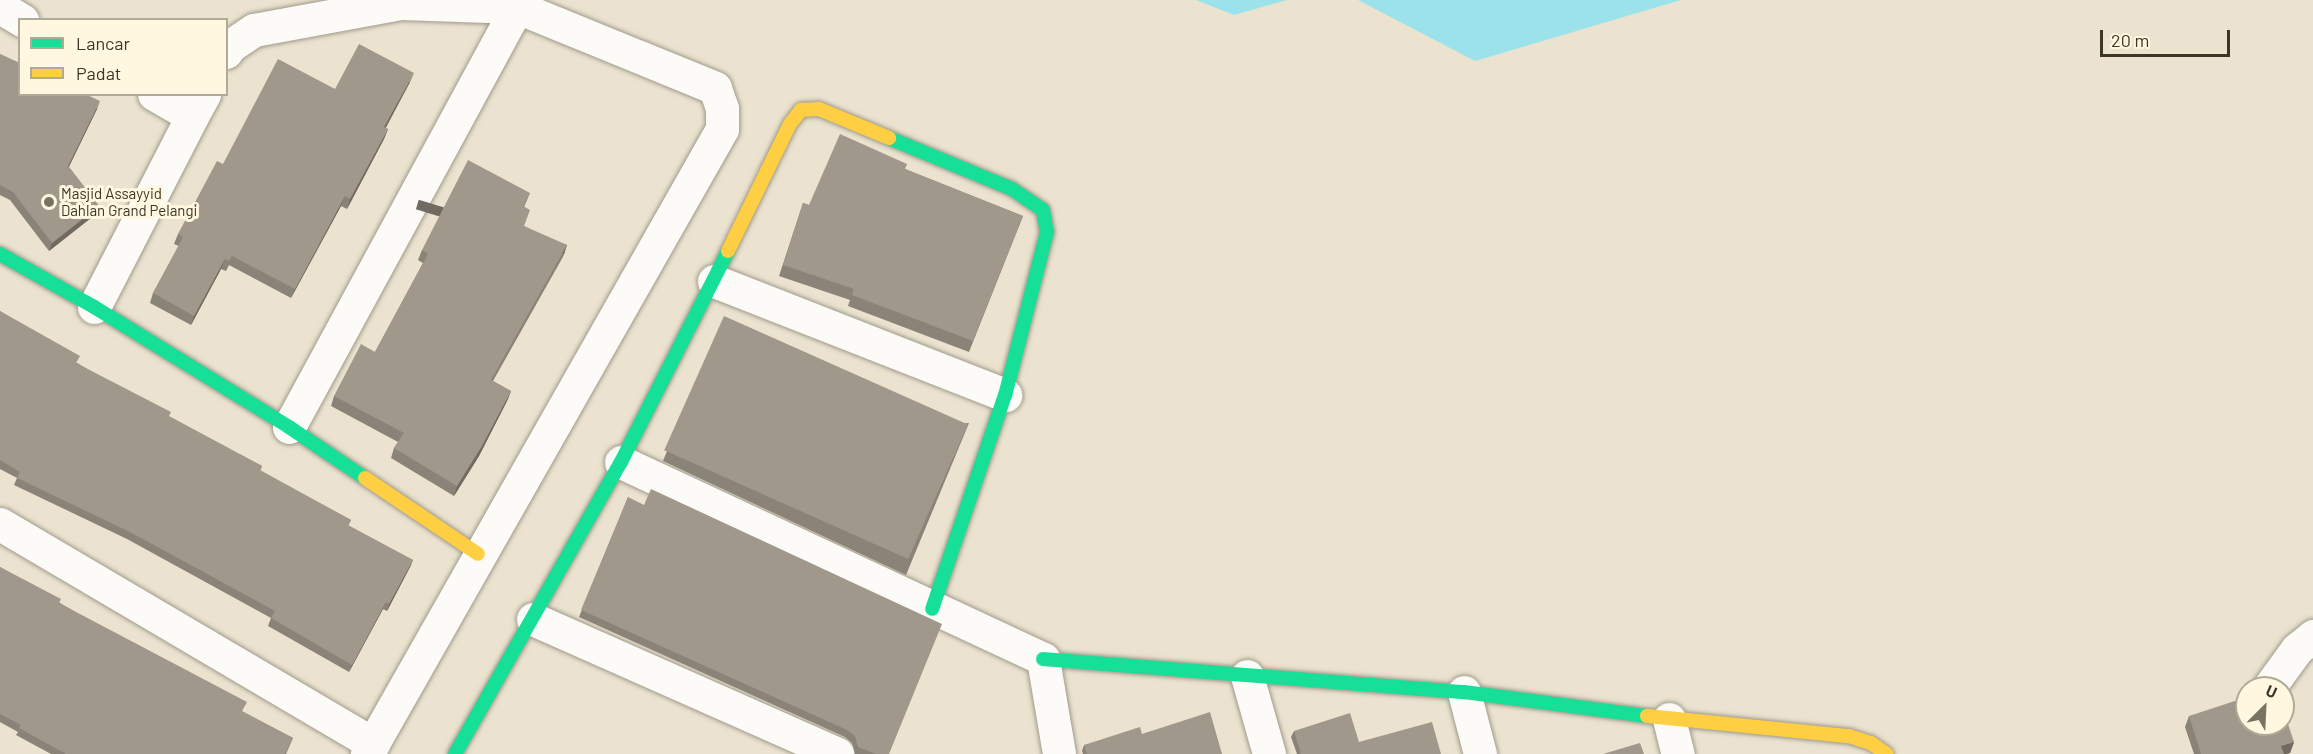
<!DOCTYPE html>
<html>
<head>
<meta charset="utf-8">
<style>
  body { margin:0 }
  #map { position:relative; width:2313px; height:754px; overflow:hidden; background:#ebe3cf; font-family:Barlow,sans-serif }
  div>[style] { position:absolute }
  .water>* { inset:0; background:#9be2ea }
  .roads { filter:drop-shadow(0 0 2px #a09a8b) drop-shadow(0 0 2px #a09a8b) }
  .street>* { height:33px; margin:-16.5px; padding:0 16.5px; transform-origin:16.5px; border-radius:16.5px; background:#fcfbf8 }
  .fast>* { height:14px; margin:-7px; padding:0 7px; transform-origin:7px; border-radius:7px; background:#16e098 }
  .slow>* { height:14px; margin:-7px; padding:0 7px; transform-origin:7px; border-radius:7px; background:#ffcf43 }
  .wall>* { inset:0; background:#8a8377 }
  .shaded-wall>* { inset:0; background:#706a61; transform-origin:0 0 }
  .building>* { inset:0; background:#a0988a; transform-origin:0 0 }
  .dots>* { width:16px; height:16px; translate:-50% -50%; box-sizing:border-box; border:3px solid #fff7e0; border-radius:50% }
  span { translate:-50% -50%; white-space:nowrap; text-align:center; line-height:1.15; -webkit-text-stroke:6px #fff7e0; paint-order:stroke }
  .poi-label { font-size:15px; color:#3b3627 }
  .left { translate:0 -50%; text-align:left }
  .legend { position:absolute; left:18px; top:18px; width:210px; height:78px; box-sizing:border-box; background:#fff7e0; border:2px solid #b1aa96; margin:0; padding:8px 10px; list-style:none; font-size:18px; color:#3b3627 }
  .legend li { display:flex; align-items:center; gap:12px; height:30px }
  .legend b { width:30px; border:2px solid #b1aa96 }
  .north { position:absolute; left:2235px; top:676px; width:60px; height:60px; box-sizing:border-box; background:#fff7e0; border:2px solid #b1aa96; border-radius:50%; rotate:24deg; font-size:16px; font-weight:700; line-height:24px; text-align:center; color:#3b3627 }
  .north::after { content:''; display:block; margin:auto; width:21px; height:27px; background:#797362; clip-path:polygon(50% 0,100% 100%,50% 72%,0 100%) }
  .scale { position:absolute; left:2100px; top:30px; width:130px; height:27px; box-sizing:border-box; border:3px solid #3b3627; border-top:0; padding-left:8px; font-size:18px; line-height:21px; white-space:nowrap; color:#3b3627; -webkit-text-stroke:4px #fff7e0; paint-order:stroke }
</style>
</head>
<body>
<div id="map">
  <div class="water">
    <i style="clip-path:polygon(1196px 0,1287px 0,1234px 15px)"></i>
    <i style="clip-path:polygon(1358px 0,1681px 0,1475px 61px)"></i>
  </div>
  <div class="roads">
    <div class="street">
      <i style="left:0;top:7px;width:26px;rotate:31deg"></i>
      <i style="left:226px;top:52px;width:7px;rotate:-56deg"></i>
      <i style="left:230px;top:46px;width:29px;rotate:-34deg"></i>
      <i style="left:254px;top:30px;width:149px;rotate:-10.4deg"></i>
      <i style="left:401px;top:3px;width:116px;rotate:2deg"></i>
      <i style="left:517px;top:7px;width:214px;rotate:22.2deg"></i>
      <i style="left:715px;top:88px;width:21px;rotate:71deg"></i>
      <i style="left:722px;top:108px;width:21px;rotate:90deg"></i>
      <i style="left:722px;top:129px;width:719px;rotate:119.6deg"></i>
      <i style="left:154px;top:94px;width:44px;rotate:30.1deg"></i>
      <i style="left:192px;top:116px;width:25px;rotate:-61deg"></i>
      <i style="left:714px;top:281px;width:313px;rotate:21.4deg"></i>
      <i style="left:94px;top:307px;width:215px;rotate:-62.8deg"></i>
      <i style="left:289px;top:427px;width:478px;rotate:-61.5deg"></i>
      <i style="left:621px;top:462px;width:466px;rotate:25deg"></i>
      <i style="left:1043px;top:659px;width:96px;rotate:80.4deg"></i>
      <i style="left:0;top:524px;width:433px;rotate:30.5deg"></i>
      <i style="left:533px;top:619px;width:333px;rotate:23.9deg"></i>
      <i style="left:1247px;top:676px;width:81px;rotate:74.2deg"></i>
      <i style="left:2270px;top:686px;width:46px;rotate:-53.9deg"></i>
      <i style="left:2297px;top:649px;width:21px;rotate:-39deg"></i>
      <i style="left:1464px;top:692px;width:64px;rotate:75.5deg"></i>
      <i style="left:1669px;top:719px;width:36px;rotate:76deg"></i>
    </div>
    <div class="fast">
      <i style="left:889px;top:138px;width:133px;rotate:22.5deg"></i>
      <i style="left:1012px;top:189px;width:37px;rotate:34deg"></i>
      <i style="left:1043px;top:210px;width:22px;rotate:80deg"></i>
      <i style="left:1047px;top:232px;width:168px;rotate:104.4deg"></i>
      <i style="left:1005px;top:395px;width:226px;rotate:108.8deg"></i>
      <i style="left:0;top:254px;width:108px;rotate:29.4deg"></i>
      <i style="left:94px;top:307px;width:229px;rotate:31.6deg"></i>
      <i style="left:289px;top:427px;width:92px;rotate:33.9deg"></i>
      <i style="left:1043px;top:659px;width:422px;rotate:4.5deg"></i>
      <i style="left:1464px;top:692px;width:185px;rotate:7.5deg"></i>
      <i style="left:455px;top:754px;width:336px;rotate:-60.4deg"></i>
      <i style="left:621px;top:462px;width:237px;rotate:-63.1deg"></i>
    </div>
    <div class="slow">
      <i style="left:728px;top:251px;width:141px;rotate:-64deg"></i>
      <i style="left:790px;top:124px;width:18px;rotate:-52deg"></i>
      <i style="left:801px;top:110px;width:18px;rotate:-3deg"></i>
      <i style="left:819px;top:109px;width:76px;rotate:22.5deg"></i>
      <i style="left:365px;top:478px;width:136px;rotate:33.9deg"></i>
      <i style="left:1647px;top:716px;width:203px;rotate:5.7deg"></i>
      <i style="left:1849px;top:736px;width:23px;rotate:18deg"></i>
      <i style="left:1871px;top:743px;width:19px;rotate:35deg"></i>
    </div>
  </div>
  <div class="wall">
    <i style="clip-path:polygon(0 54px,97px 109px,69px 167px,99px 206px,96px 214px,49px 251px,10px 200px,0 195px)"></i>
    <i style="clip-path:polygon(410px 82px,385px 128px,388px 129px,384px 139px,347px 209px,341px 206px,291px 298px,229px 265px,226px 271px,221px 269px,191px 325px,150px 303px,153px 293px,179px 246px,174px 244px,178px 234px,223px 164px,335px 89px)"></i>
    <i style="clip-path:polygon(905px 169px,1023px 216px,969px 352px,848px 306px,850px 300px,779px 276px,803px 203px,809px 205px)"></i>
    <i style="clip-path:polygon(530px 193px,524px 207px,524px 226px,564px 255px,493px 381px,511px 391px,507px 401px,479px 456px,454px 496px,391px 458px,394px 448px,398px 442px,331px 406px,334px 396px,375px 352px,423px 263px,418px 260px,422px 250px)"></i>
    <i style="clip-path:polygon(0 311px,77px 363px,169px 417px,262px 466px,260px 471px,351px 520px,348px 526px,413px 560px,410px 567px,387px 611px,383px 609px,349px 672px,268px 626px,271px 618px,127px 539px,14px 485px,17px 478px,0 469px)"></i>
    <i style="clip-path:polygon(969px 423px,906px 575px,663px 461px,667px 451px)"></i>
    <i style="clip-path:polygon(628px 497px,889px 754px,855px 754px,852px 743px,845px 737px,579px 617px)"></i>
    <i style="clip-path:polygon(0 567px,60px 603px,243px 712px,293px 738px,286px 754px,51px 754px,16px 735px,18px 732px,0 722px)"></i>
    <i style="clip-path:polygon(2189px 716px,2294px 742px,2290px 753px,2286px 754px,2194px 754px,2185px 727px)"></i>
    <i style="clip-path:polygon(1294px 731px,1359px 742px,1441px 754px,1297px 754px,1291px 737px)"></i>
    <i style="clip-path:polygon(1142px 734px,1222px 754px,1083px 754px,1082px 751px,1084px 745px)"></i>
  </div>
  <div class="shaded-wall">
    <i style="clip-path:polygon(414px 73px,410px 82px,381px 137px,384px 127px)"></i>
    <i style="clip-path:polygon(100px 101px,97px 109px,65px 174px,68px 166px)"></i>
    <i style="clip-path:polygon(388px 129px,384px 139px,347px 209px,350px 199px)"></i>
    <i style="clip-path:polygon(345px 196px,341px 206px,291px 298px,295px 289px)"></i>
    <i style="clip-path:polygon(99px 206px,96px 214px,49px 251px,52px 243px)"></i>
    <i style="left:567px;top:245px;width:10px;height:155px;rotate:107deg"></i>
    <i style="clip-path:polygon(225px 259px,221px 269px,191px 325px,194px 316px)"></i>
    <i style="clip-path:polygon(511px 391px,507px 401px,479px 456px,454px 496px,457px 486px)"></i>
    <i style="clip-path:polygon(413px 560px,410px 567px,387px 611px,389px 604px)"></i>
    <i style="clip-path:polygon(386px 602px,383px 609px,349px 672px,352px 665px)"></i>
    <i style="clip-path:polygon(2294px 742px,2290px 753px,2286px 754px,2278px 754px,2281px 746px)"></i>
  </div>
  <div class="building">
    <i style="clip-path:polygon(359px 44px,414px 73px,384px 127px,388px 129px,350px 199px,345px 196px,295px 289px,232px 256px,229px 261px,225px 259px,194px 316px,153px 293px,183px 237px,178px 234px,217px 161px,223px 164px,278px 59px,335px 89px)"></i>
    <i style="clip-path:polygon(0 54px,20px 63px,20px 94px,85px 94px,100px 101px,68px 166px,99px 206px,52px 243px,13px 192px,0 185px)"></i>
    <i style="clip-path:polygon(840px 134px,907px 164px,905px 169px,1023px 216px,973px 341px,852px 295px,854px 289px,783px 265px,803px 203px,809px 205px)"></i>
    <i style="clip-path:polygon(468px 160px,530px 193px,523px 206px,530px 210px,524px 226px,567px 245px,491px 380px,511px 391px,482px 446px,457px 486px,394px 448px,404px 433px,334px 396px,361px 344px,375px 352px,428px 254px,422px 250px)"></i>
    <i style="clip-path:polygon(0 311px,80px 356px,76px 363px,171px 412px,169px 416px,262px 466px,260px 470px,351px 520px,348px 525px,413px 560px,389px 604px,386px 602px,352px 665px,271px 618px,275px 611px,130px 532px,17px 478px,20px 472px,0 460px)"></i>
    <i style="left:724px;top:316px;width:267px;height:147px;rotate:24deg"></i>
    <i style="clip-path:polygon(651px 489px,942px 624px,889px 754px,876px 754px,858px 747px,855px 736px,847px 730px,581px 610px,628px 497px,644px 505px)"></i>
    <i style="clip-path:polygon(0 567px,61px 599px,59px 603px,247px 702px,242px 711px,293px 738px,285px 754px,66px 754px,19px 728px,21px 725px,0 714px)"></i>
    <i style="clip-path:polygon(2247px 697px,2247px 724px,2283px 724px,2283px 709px,2294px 742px,2281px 746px,2284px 754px,2201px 754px,2189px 716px)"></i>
    <i style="clip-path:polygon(1210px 712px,1222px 754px,1087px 754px,1084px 745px,1140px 727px,1142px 734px)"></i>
    <i style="clip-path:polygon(1350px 713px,1359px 742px,1432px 722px,1441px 754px,1301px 754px,1294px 731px)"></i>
    <i style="clip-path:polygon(1640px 743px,1644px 754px,1603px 754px)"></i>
  </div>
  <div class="dots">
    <i style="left:49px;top:202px;background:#797362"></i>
  </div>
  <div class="poi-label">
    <span class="left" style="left:61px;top:202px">Masjid Assayyid<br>Dahlan Grand Pelangi</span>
  </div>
  <ul class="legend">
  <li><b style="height:8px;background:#16e098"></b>Lancar</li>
  <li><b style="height:8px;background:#ffcf43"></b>Padat</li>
  </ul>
  <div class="north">U</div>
  <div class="scale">20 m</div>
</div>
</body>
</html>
